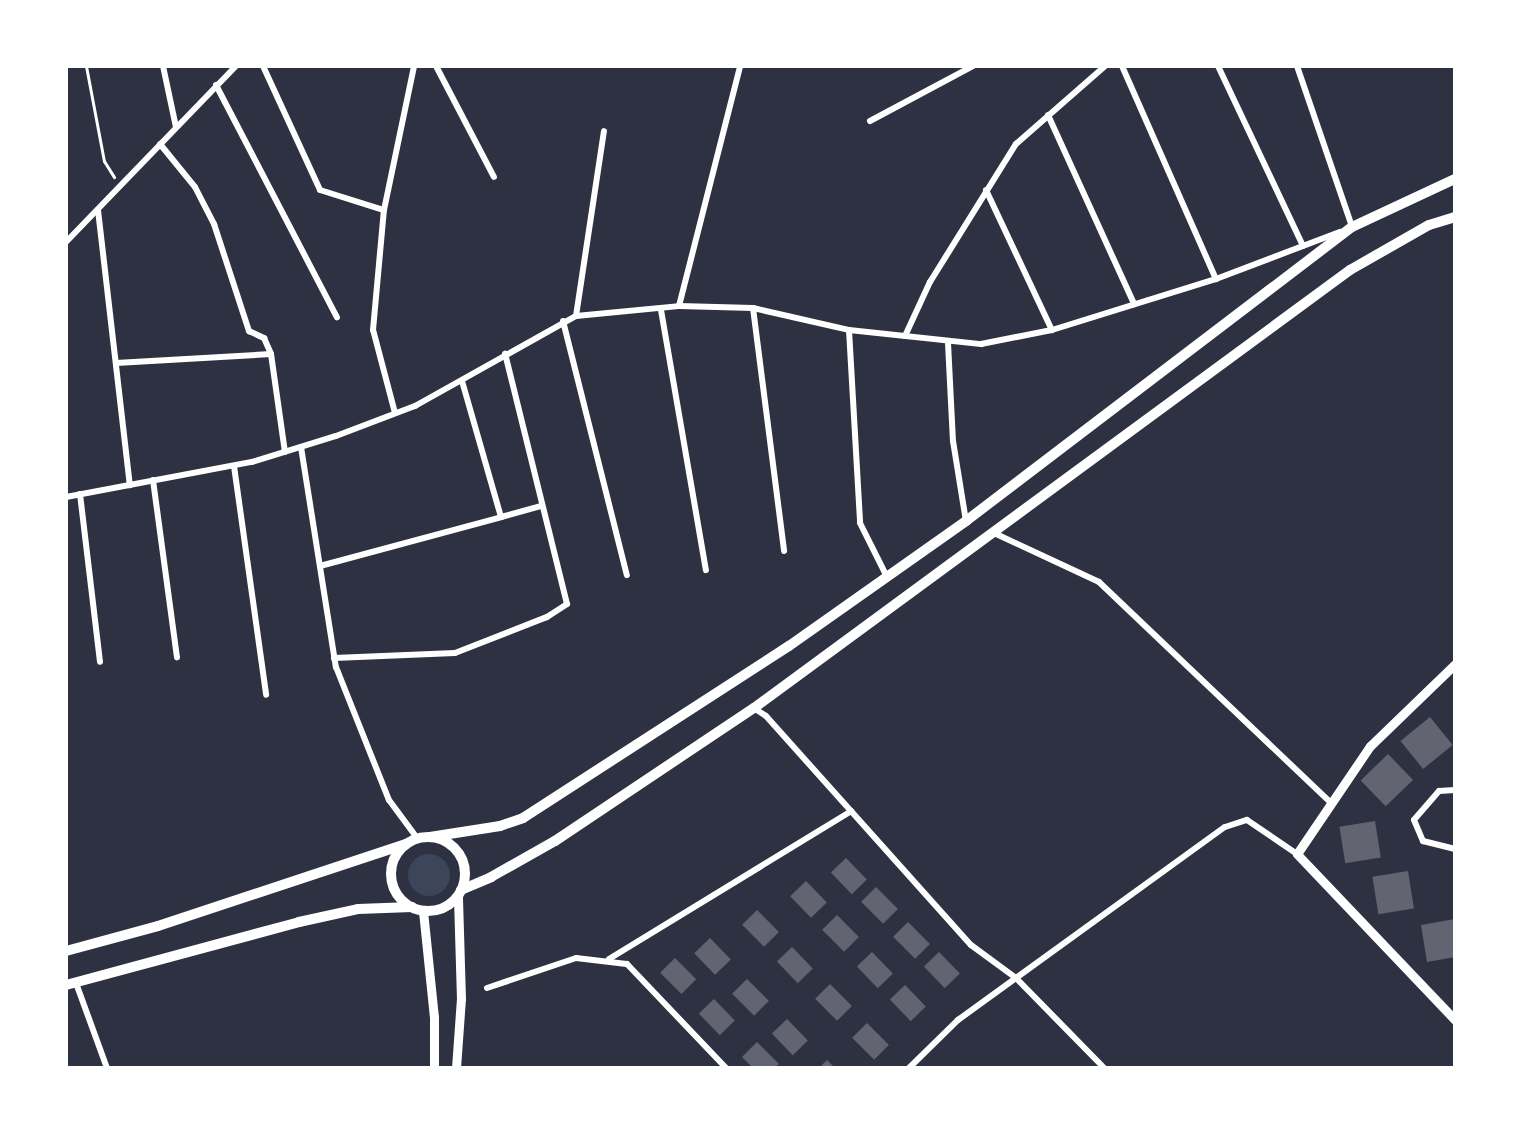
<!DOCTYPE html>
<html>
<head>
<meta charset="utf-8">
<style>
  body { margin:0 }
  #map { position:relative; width:1521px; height:1134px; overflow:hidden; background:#2d3142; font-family:"Noto Serif",serif }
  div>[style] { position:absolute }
  .green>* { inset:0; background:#3c4559 }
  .round { border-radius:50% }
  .building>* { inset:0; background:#626471; transform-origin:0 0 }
  .path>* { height:3px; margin:-1.5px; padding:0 1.5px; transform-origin:1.5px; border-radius:1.5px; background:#fff }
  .minor>* { height:6px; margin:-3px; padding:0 3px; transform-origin:3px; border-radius:3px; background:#fff }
  .tertiary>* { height:9px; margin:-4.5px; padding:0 4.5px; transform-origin:4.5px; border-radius:4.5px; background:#fff }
  .secondary>* { height:10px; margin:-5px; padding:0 5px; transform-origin:5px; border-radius:5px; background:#fff }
  .secondary>.ring { margin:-5px; padding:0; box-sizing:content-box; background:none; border:10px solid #fff; border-radius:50% }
  span { translate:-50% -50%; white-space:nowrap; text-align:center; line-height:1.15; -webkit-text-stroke:6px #fff; paint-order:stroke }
  .frame { position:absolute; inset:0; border:68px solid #fff; pointer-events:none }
</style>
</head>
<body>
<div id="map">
  <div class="green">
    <i class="round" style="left:408px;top:854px;width:42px;height:42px"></i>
  </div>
  <div class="building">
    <i style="left:1430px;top:717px;width:36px;height:38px;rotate:51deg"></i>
    <i style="left:1388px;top:754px;width:36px;height:38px;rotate:46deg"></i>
    <i style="left:1375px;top:821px;width:37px;height:36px;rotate:81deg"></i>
    <i style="left:846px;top:858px;width:30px;height:21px;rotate:46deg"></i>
    <i style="left:1408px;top:871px;width:38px;height:36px;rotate:81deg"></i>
    <i style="left:806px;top:881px;width:30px;height:22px;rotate:46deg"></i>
    <i style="left:876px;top:887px;width:31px;height:21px;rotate:45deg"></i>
    <i style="left:757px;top:910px;width:31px;height:21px;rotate:45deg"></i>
    <i style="left:837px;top:915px;width:31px;height:21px;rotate:45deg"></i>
    <i style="clip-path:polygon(1455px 919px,1455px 957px,1427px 962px,1421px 925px)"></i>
    <i style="left:908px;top:922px;width:31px;height:21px;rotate:45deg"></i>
    <i style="left:710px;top:938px;width:30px;height:22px;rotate:46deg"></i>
    <i style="left:792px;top:947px;width:30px;height:21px;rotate:46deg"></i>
    <i style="left:872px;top:952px;width:30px;height:21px;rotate:46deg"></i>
    <i style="left:939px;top:952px;width:30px;height:21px;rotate:46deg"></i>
    <i style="left:675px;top:958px;width:30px;height:21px;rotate:45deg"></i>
    <i style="left:747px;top:979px;width:31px;height:21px;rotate:45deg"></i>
    <i style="left:830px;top:984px;width:31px;height:21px;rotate:45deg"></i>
    <i style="left:905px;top:985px;width:30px;height:21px;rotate:46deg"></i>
    <i style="left:714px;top:999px;width:30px;height:21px;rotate:46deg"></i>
    <i style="left:787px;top:1019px;width:30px;height:21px;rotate:46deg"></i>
    <i style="left:867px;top:1023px;width:31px;height:21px;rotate:45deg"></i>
    <i style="clip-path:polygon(757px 1042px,779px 1064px,774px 1068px,753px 1068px,742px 1057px)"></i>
    <i style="clip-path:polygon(827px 1060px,835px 1068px,819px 1068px)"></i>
  </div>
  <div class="path">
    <i style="left:86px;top:66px;width:97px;rotate:79.3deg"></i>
    <i style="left:104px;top:161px;width:19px;rotate:58deg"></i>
  </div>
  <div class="minor">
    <i style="left:163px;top:66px;width:62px;rotate:78deg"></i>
    <i style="left:263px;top:66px;width:136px;rotate:65.3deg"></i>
    <i style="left:320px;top:190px;width:67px;rotate:17.4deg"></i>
    <i style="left:436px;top:66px;width:125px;rotate:62.4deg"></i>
    <i style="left:1122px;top:66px;width:233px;rotate:66.2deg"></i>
    <i style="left:1218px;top:66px;width:199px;rotate:64.7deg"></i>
    <i style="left:1297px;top:66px;width:170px;rotate:71.1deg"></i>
    <i style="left:216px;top:85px;width:262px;rotate:62.5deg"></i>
    <i style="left:1048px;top:115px;width:208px;rotate:65.5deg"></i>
    <i style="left:870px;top:121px;width:117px;rotate:-28.1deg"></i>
    <i style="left:160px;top:144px;width:55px;rotate:50.9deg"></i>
    <i style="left:195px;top:187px;width:42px;rotate:62.8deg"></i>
    <i style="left:214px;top:224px;width:113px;rotate:71.9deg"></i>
    <i style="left:249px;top:331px;width:17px;rotate:25deg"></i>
    <i style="left:264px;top:338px;width:17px;rotate:66deg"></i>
    <i style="left:271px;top:354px;width:99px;rotate:81.9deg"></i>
    <i style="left:986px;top:190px;width:155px;rotate:64.8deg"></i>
    <i style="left:98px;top:210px;width:277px;rotate:83.4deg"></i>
    <i style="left:66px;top:242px;width:245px;rotate:-46deg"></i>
    <i style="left:679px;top:306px;width:248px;rotate:-75.7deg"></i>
    <i style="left:753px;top:308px;width:245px;rotate:82.7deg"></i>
    <i style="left:661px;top:310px;width:264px;rotate:80.2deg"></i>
    <i style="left:576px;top:316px;width:187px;rotate:-81.4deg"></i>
    <i style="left:563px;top:321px;width:262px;rotate:75.9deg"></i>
    <i style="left:849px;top:330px;width:193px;rotate:86.7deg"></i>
    <i style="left:860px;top:523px;width:60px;rotate:63.4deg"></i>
    <i style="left:905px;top:336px;width:60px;rotate:-65.2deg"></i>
    <i style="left:930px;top:282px;width:163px;rotate:-58.1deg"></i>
    <i style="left:1016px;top:144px;width:118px;rotate:-41.2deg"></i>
    <i style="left:948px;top:343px;width:98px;rotate:87.1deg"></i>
    <i style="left:953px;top:441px;width:81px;rotate:80.8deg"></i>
    <i style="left:116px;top:363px;width:155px;rotate:-3.3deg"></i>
    <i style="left:462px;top:381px;width:141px;rotate:74deg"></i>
    <i style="left:501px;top:517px;width:41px;rotate:-15.4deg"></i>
    <i style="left:395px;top:413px;width:86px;rotate:-104.8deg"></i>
    <i style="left:373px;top:330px;width:121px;rotate:-84.8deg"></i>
    <i style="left:384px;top:210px;width:147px;rotate:-78.2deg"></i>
    <i style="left:301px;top:447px;width:223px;rotate:81deg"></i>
    <i style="left:336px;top:667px;width:143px;rotate:68.3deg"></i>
    <i style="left:389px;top:800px;width:47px;rotate:53.6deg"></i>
    <i style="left:234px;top:466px;width:231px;rotate:82deg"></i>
    <i style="left:153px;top:480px;width:179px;rotate:82.3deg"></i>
    <i style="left:80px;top:494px;width:169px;rotate:83.2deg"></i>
    <i style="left:66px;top:497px;width:189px;rotate:-10.7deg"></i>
    <i style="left:252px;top:462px;width:88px;rotate:-17.2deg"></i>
    <i style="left:336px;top:436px;width:85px;rotate:-20.8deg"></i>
    <i style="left:415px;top:406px;width:184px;rotate:-29.2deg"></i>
    <i style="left:576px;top:316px;width:103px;rotate:-5.5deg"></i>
    <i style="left:679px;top:306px;width:74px;rotate:1.5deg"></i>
    <i style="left:753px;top:308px;width:98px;rotate:12.9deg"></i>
    <i style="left:849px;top:330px;width:133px;rotate:6.1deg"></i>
    <i style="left:981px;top:344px;width:72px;rotate:-11.2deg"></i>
    <i style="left:1052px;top:330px;width:172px;rotate:-17.3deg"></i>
    <i style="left:1216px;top:279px;width:133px;rotate:-20.8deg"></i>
    <i style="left:994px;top:533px;width:116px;rotate:25deg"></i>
    <i style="left:1099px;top:582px;width:320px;rotate:43.6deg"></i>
    <i style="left:320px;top:566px;width:188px;rotate:-15.1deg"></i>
    <i style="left:334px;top:658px;width:121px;rotate:-2.4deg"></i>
    <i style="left:455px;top:653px;width:99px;rotate:-21.4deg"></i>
    <i style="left:547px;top:617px;width:24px;rotate:-33deg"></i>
    <i style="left:567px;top:604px;width:258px;rotate:-103.9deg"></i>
    <i style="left:754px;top:708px;width:14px;rotate:34deg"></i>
    <i style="left:766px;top:716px;width:307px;rotate:48.2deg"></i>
    <i style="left:971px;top:945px;width:56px;rotate:36.3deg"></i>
    <i style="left:1016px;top:978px;width:126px;rotate:45.6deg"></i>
    <i style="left:1455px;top:790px;width:16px;rotate:176deg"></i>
    <i style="left:1439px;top:791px;width:38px;rotate:131deg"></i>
    <i style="left:1414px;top:820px;width:23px;rotate:67deg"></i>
    <i style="left:1423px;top:841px;width:33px;rotate:14deg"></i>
    <i style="left:609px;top:959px;width:284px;rotate:-31.4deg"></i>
    <i style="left:76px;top:983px;width:90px;rotate:70deg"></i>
    <i style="left:487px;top:988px;width:94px;rotate:-18.6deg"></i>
    <i style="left:576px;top:958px;width:51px;rotate:6.7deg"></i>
    <i style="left:627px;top:964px;width:144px;rotate:46.4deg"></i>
    <i style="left:909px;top:1068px;width:69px;rotate:-44.4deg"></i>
    <i style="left:958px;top:1020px;width:329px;rotate:-35.9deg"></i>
    <i style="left:1225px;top:827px;width:23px;rotate:-18deg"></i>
    <i style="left:1247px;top:820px;width:60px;rotate:34.2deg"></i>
  </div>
  <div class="tertiary">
    <i style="left:1455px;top:664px;width:118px;rotate:136deg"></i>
    <i style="left:1370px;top:746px;width:130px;rotate:124.1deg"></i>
    <i style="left:1297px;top:854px;width:229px;rotate:46.4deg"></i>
    <i style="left:423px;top:911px;width:107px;rotate:84.1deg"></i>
    <i style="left:434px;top:1017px;width:51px;rotate:90deg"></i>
    <i style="left:456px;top:1068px;width:69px;rotate:-85.9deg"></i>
    <i style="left:461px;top:999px;width:104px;rotate:-91.7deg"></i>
  </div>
  <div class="secondary">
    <i style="left:430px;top:837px;width:71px;rotate:-8.9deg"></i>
    <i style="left:500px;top:826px;width:24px;rotate:-19deg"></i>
    <i style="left:523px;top:818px;width:317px;rotate:-32.9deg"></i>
    <i style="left:789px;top:646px;width:217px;rotate:-35.2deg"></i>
    <i style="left:966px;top:521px;width:485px;rotate:-37.3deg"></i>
    <i style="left:1352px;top:227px;width:114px;rotate:-25deg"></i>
    <i class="ring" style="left:391px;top:837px;width:64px;height:64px"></i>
    <i style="left:461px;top:890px;width:33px;rotate:-23deg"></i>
    <i style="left:491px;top:877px;width:73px;rotate:-29.4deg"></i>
    <i style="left:555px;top:841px;width:239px;rotate:-33.8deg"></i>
    <i style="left:754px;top:708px;width:740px;rotate:-36.31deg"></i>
    <i style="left:1350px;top:270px;width:91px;rotate:-29.7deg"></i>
    <i style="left:1429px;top:225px;width:27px;rotate:-17deg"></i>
    <i style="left:66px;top:951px;width:95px;rotate:-15.2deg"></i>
    <i style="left:158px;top:926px;width:261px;rotate:-18.3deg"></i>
    <i style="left:66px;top:985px;width:241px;rotate:-15.1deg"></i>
    <i style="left:299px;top:922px;width:60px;rotate:-12.4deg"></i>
    <i style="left:358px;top:909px;width:54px;rotate:-2.1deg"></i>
  </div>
  <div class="frame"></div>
</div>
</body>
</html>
